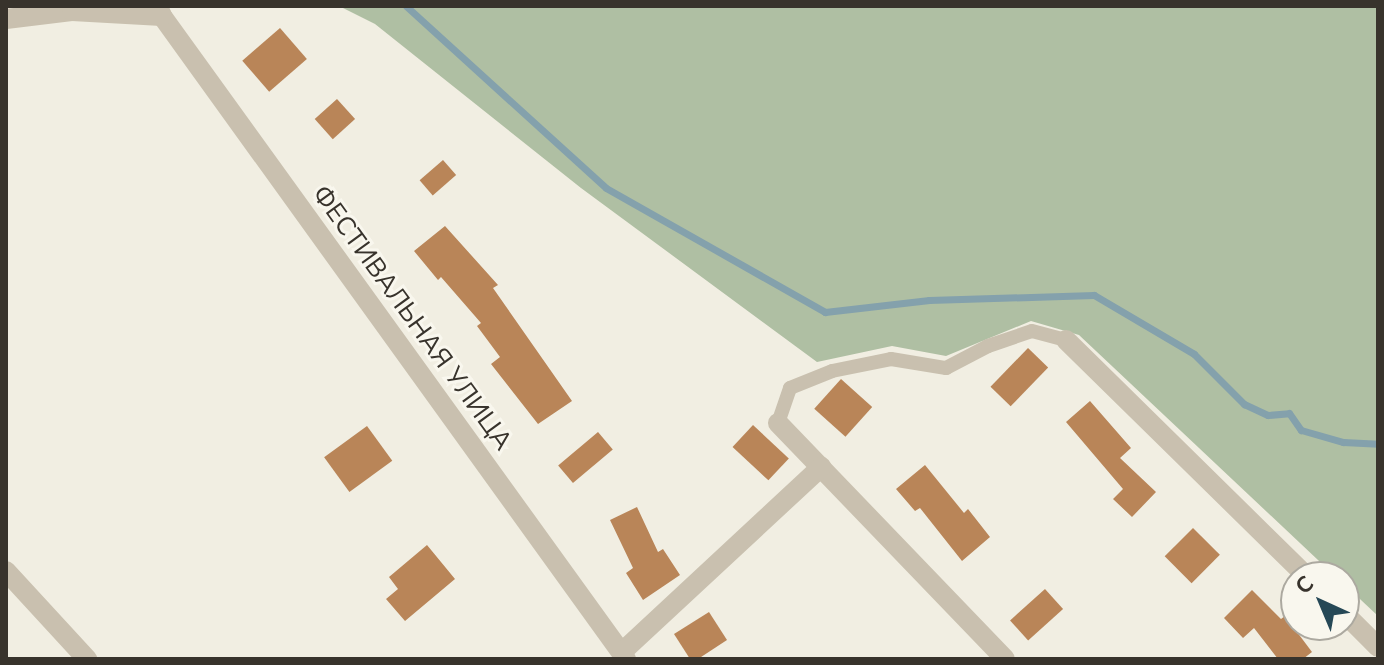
<!DOCTYPE html>
<html>
<head>
<meta charset="utf-8">
<style>
  body { margin:0 }
  #map { position:relative; width:1384px; height:665px; overflow:hidden; background:#f1eee2; font-family:"Nunito Sans",sans-serif }
  div>[style] { position:absolute }
  .green>* { inset:0; background:#afbfa3 }
  .stream>* { height:7px; margin:-3.5px; padding:0 3.5px; transform-origin:3.5px; border-radius:3.5px; background:#84a1ac }
  .building>* { inset:0; background:#b98558; transform-origin:0 0 }
  .service>* { height:14px; margin:-7px; padding:0 7px; transform-origin:7px; border-radius:7px; background:#c9c0af }
  .minor>* { height:20px; margin:-10px; padding:0 10px; transform-origin:10px; border-radius:10px; background:#c9c0af }
  span { translate:-50% -50%; white-space:nowrap; text-align:center; line-height:1.15; -webkit-text-stroke:6px #f9f7ee; paint-order:stroke }
  .street-label { font-size:26px; color:#38332c }
  .frame { position:absolute; inset:0; border:8px solid #38332c; pointer-events:none }
  .north { position:absolute; left:1280px; top:561px; width:80px; height:80px; box-sizing:border-box; background:#f9f7ee; border:2px solid #aca9a0; border-radius:50%; rotate:316deg; font-size:22px; font-weight:700; line-height:32px; text-align:center; color:#38332c }
  .north::after { content:''; display:block; margin:auto; width:28px; height:36px; background:#264856; clip-path:polygon(50% 0,100% 100%,50% 72%,0 100%) }
</style>
</head>
<body>
<div id="map">
  <div class="green">
    <i style="clip-path:polygon(339px 6px,1378px 6px,1378px 616px,1344px 584px,1344px 577px,1336px 577px,1079px 335px,1031px 321px,946px 356px,892px 346px,817px 362px,581px 188px,375px 24px)"></i>
  </div>
  <div class="stream">
    <i style="left:406px;top:6px;width:270px;rotate:42.3deg"></i>
    <i style="left:606px;top:188px;width:252px;rotate:29.5deg"></i>
    <i style="left:825px;top:312px;width:105px;rotate:-6.6deg"></i>
    <i style="left:929px;top:300px;width:165px;rotate:-1.7deg"></i>
    <i style="left:1094px;top:295px;width:116px;rotate:30.5deg"></i>
    <i style="left:1194px;top:354px;width:71px;rotate:45deg"></i>
    <i style="left:1244px;top:404px;width:26px;rotate:25deg"></i>
    <i style="left:1268px;top:415px;width:21px;rotate:-5deg"></i>
    <i style="left:1289px;top:413px;width:21px;rotate:55deg"></i>
    <i style="left:1301px;top:430px;width:44px;rotate:15.9deg"></i>
    <i style="left:1343px;top:442px;width:35px;rotate:3deg"></i>
  </div>
  <div class="building">
    <i style="left:280px;top:28px;width:41px;height:50px;rotate:49deg"></i>
    <i style="left:337px;top:99px;width:27px;height:30px;rotate:48deg"></i>
    <i style="left:443px;top:160px;width:20px;height:31px;rotate:49deg"></i>
    <i style="clip-path:polygon(445px 226px,498px 285px,493px 288px,572px 401px,538px 424px,491px 364px,500px 357px,477px 326px,481px 323px,441px 277px,438px 280px,414px 251px)"></i>
    <i style="left:1028px;top:348px;width:28px;height:54px;rotate:44deg"></i>
    <i style="left:841px;top:379px;width:42px;height:40px;rotate:42deg"></i>
    <i style="clip-path:polygon(1090px 401px,1131px 448px,1120px 458px,1156px 492px,1132px 517px,1113px 499px,1123px 489px,1066px 422px)"></i>
    <i style="left:753px;top:425px;width:49px;height:30px;rotate:43deg"></i>
    <i style="left:367px;top:426px;width:43px;height:53px;rotate:54deg"></i>
    <i style="left:598px;top:432px;width:23px;height:52px;rotate:50deg"></i>
    <i style="clip-path:polygon(925px 465px,964px 513px,968px 509px,990px 537px,962px 561px,920px 508px,915px 511px,896px 489px)"></i>
    <i style="clip-path:polygon(637px 507px,658px 552px,663px 549px,680px 575px,643px 600px,626px 573px,633px 568px,610px 520px)"></i>
    <i style="left:1193px;top:528px;width:38px;height:40px;rotate:45deg"></i>
    <i style="clip-path:polygon(427px 545px,455px 579px,405px 621px,386px 599px,398px 589px,389px 577px)"></i>
    <i style="left:1045px;top:589px;width:27px;height:47px;rotate:48deg"></i>
    <i style="clip-path:polygon(1252px 590px,1281px 619px,1285px 616px,1312px 652px,1303px 659px,1278px 659px,1254px 628px,1243px 638px,1224px 618px)"></i>
    <i style="clip-path:polygon(709px 612px,727px 640px,698px 659px,690px 659px,674px 634px)"></i>
  </div>
  <div class="service">
    <i style="left:778px;top:423px;width:37px;rotate:-71deg"></i>
    <i style="left:790px;top:388px;width:45px;rotate:-22deg"></i>
    <i style="left:832px;top:371px;width:60px;rotate:-11.5deg"></i>
    <i style="left:891px;top:359px;width:56px;rotate:9.3deg"></i>
    <i style="left:946px;top:368px;width:47px;rotate:-27.6deg"></i>
    <i style="left:988px;top:346px;width:46px;rotate:-18.8deg"></i>
    <i style="left:1032px;top:331px;width:35px;rotate:15deg"></i>
  </div>
  <div class="minor">
    <i style="left:158px;top:6px;width:11px;rotate:68deg"></i>
    <i style="left:162px;top:16px;width:793px;rotate:54.19deg"></i>
    <i style="left:6px;top:19px;width:66px;rotate:-6.9deg"></i>
    <i style="left:72px;top:11px;width:90px;rotate:3.2deg"></i>
    <i style="left:1066px;top:340px;width:338px;rotate:44.5deg"></i>
    <i style="left:778px;top:423px;width:327px;rotate:46.1deg"></i>
    <i style="left:6px;top:571px;width:120px;rotate:47.4deg"></i>
    <i style="left:1344px;top:613px;width:48px;rotate:45deg"></i>
    <i style="left:622px;top:652px;width:272px;rotate:-42.9deg"></i>
  </div>
  <div class="street-label">
    <span style="left:412px;top:318px;rotate:54deg">ФЕСТИВАЛЬНАЯ УЛИЦА</span>
  </div>
  <div class="frame"></div>
  <div class="north">С</div>
</div>
</body>
</html>
